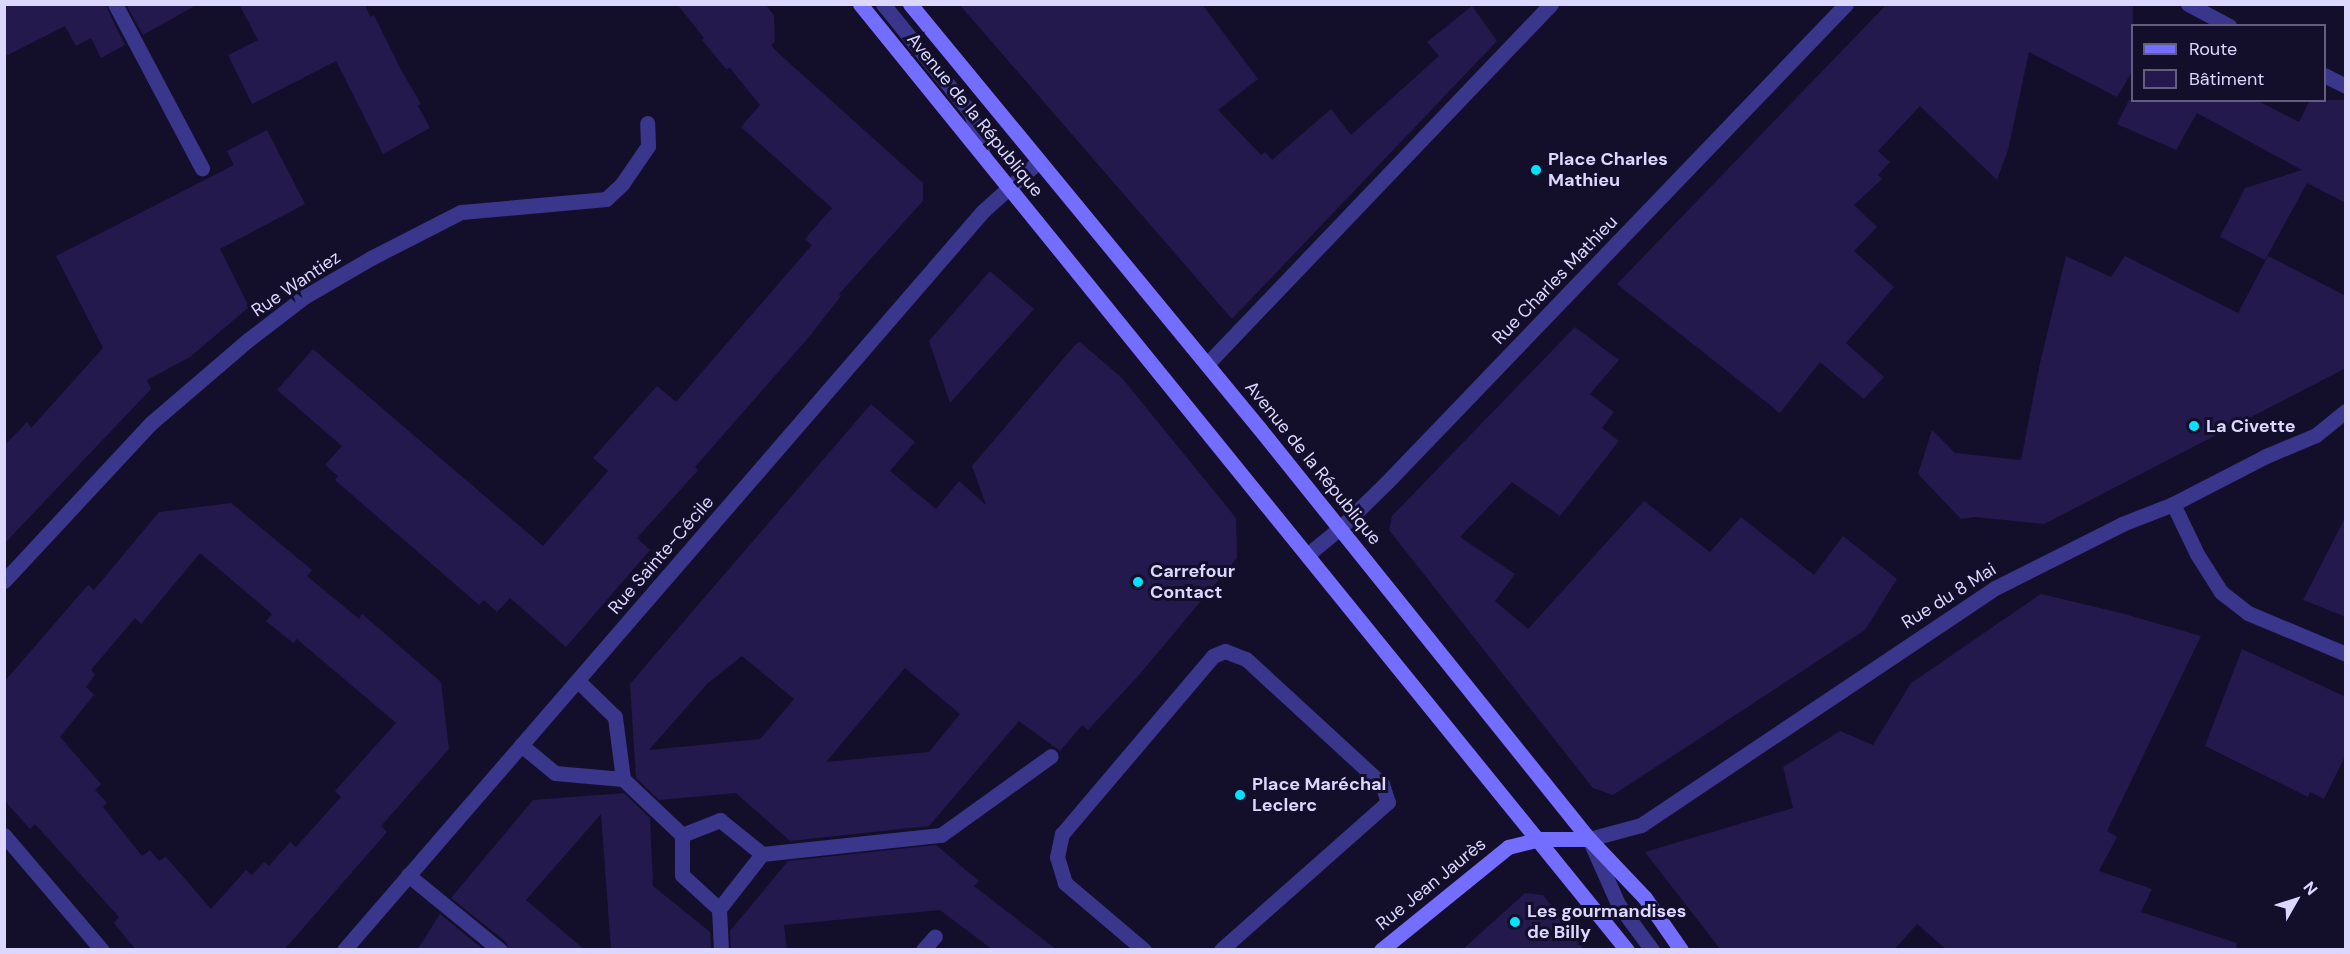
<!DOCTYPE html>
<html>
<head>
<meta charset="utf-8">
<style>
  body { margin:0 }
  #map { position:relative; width:2350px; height:954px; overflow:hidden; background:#130e2a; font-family:"DM Sans",sans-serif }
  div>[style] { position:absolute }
  .building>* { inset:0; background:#24194c }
  .lane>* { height:15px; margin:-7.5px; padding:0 7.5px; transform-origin:7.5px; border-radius:7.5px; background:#3a368c }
  .street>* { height:15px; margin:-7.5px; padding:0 7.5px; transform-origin:7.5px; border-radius:7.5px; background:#3a368c }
  .secondary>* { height:15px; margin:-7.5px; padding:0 7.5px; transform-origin:7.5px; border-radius:7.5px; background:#736eff }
  .dots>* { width:16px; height:16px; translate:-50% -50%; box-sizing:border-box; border:3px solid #130e2a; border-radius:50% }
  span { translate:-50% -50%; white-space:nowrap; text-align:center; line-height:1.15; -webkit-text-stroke:6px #130e2a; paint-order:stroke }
  .street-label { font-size:18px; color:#dcd7ff }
  .poi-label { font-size:18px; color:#dcd7ff; font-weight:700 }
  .left { translate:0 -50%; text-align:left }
  .frame { position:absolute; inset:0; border:6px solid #dcd7ff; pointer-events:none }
  .legend { position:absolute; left:2131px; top:24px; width:195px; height:78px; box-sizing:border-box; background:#130e2a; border:2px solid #635e7f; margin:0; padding:8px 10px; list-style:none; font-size:18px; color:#dcd7ff }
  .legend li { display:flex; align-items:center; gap:12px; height:30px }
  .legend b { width:30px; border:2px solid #635e7f }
  .north { position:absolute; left:2266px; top:870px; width:60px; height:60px; -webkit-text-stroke:4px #130e2a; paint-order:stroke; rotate:51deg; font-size:16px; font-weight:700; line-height:24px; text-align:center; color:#dcd7ff }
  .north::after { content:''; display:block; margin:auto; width:21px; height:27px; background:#dcd7ff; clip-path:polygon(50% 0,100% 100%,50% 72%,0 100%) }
</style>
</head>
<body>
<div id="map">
  <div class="building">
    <i style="clip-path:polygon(4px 4px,105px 4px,125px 45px,101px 58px,91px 38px,76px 46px,65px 26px,4px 57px)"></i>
    <i style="clip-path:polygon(126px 4px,198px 4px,143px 35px)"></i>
    <i style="clip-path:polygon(239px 4px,365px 4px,370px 17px,374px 15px,401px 70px,421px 104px,418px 106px,430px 128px,383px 154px,336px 61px,252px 104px,228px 55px,258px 40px)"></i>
    <i style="clip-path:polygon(677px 4px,765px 4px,774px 15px,775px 42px,771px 45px,776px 51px,923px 183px,923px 201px,839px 294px,841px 296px,808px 338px,695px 467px,698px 470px,637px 538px,650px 550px,566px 647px,510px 598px,497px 612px,484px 600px,479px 605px,335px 480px,338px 476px,325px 465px,342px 446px,277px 390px,313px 349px,543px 546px,608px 471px,593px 458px,657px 386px,676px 402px,812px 245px,805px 239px,832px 208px,741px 127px,760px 105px,730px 68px,726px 69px,702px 40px,704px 38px)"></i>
    <i style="clip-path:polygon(959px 4px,1202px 4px,1258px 79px,1218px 110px,1261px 155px,1265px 152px,1272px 160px,1331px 109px,1351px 135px,1439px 56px,1427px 42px,1472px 6px,1497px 41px,1232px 319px)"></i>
    <i style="clip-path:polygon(1887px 4px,2133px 4px,2133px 70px,2117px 97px,2029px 52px,2008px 150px,1997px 180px,1920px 106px,1878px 151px,1890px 162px,1878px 175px,1882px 179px,1854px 205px,1877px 227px,1854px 251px,1894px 287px,1846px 343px,1884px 377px,1864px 399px,1820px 362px,1780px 413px,1617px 284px)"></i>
    <i style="clip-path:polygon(2129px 100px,2256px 100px,2299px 122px,2310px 100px,2346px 100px,2346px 203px,2307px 183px,2265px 260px,2220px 237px,2245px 188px,2302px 170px,2197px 113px,2176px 150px,2117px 124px)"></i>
    <i style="clip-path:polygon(267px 130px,305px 204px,220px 249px,249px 307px,190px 357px,147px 380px,151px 389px,4px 544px,4px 446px,27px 422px,31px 428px,103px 348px,56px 256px,234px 165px,227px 151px)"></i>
    <i style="clip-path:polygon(2066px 256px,2111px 277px,2125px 256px,2238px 313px,2268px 256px,2346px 296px,2346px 368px,2044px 524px,1975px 517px,1961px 519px,1918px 474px,1932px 430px,1955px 453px,2021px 460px,2040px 363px)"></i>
    <i style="clip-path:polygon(990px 271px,1034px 309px,950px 403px,929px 341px)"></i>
    <i style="clip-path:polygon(1575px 327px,1619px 360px,1590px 394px,1614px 412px,1602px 428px,1619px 441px,1560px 516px,1512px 482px,1460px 537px,1515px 574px,1495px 601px,1528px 629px,1644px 501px,1710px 552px,1741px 517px,1814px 575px,1843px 536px,1897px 579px,1865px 630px,1613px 795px,1593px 788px,1389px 530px,1392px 516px)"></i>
    <i style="clip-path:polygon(evenodd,1080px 342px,1122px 378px,1236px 518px,1237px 558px,1139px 675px,1088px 730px,1082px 725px,1060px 751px,1019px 721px,929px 826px,790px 841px,736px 793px,659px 800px,636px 778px,630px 684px,871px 404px,915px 442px,890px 471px,936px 509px,959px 481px,986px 505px,972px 466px,1075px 345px,1080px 342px,742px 656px,794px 699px,760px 739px,649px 750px,707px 684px,742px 656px,1080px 342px,905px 668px,960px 714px,929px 752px,826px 762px,905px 668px)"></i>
    <i style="clip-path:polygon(evenodd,231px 503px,312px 570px,307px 576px,359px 619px,362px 614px,441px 682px,449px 749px,381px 826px,387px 832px,284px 950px,136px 950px,114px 923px,119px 917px,35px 824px,30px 829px,4px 800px,4px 682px,88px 585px,94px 590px,159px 512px,231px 503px,200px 553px,272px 614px,266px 621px,293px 643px,297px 639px,396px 723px,335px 791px,341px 797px,296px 847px,290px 842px,269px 866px,264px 862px,252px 875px,246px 870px,211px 909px,166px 857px,159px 861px,150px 850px,142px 856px,103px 807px,107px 803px,95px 790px,101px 784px,60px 737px,94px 695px,86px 687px,95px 675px,91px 670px,135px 618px,141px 624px,200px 553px)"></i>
    <i style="clip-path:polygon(2346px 516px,2346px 617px,2303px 600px)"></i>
    <i style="clip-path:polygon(2041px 594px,2121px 613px,2201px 636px,2107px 831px,2117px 837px,2099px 871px,2152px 889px,2141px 912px,2237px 943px,2236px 950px,1947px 950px,1917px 924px,1894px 950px,1721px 950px,1645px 852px,1793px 808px,1783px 767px,1840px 731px,1873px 745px,1911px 683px)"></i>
    <i style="clip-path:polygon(2242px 649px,2346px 697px,2346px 754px,2324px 799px,2310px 792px,2308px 797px,2205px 746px)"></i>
    <i style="clip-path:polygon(624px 793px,650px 818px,653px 886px,710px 932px,711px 950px,611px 950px,601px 814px,526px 900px,585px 950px,509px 950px,506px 942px,451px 898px,533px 800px)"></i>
    <i style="clip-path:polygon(936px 845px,979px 881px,974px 886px,1057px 950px,993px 950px,940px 910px,784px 925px,787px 950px,731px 950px,730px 931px,788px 861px)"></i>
    <i style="clip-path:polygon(1525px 893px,1543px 895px,1584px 950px,1462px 950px)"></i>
    <i style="clip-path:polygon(440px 914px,484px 950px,417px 950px)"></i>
  </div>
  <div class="lane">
    <i style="left:115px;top:4px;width:186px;rotate:62.1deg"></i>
    <i style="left:883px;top:4px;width:140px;rotate:51.1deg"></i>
    <i style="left:971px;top:113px;width:44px;rotate:74.1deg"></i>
    <i style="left:1207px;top:364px;width:498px;rotate:-46.3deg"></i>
    <i style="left:1590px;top:841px;width:69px;rotate:66deg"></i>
    <i style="left:1618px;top:904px;width:57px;rotate:53.5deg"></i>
    <i style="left:408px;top:875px;width:119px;rotate:39.2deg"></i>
    <i style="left:923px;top:950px;width:18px;rotate:-49deg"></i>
    <i style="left:1144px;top:950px;width:104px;rotate:-139.7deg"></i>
    <i style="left:1065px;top:883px;width:27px;rotate:-107deg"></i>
    <i style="left:1057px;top:857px;width:24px;rotate:-78deg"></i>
    <i style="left:1062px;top:834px;width:233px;rotate:-49.7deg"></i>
    <i style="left:1213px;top:656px;width:13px;rotate:-23deg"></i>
    <i style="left:1225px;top:651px;width:22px;rotate:21deg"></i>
    <i style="left:1246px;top:659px;width:185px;rotate:42.6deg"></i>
    <i style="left:1382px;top:784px;width:19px;rotate:72deg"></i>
    <i style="left:1388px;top:802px;width:223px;rotate:138.5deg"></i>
  </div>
  <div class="street">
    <i style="left:2188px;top:4px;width:47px;rotate:28.2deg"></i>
    <i style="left:2324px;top:75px;width:25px;rotate:27deg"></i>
    <i style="left:2173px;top:504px;width:55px;rotate:64.4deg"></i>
    <i style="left:2197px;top:554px;width:45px;rotate:57.7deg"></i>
    <i style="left:2221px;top:592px;width:34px;rotate:38deg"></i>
    <i style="left:2248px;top:613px;width:106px;rotate:22.7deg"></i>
    <i style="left:1307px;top:555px;width:43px;rotate:-39.3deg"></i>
    <i style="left:1340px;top:528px;width:67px;rotate:-44.4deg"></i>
    <i style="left:1388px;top:481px;width:661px;rotate:-46.16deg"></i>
    <i style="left:4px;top:581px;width:216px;rotate:-47.1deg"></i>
    <i style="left:151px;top:423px;width:128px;rotate:-40.6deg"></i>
    <i style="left:248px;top:340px;width:71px;rotate:-37.5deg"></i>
    <i style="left:304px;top:297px;width:78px;rotate:-30.2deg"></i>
    <i style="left:371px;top:258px;width:101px;rotate:-27.1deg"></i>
    <i style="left:461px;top:212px;width:146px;rotate:-5.1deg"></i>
    <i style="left:606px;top:199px;width:22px;rotate:-43deg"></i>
    <i style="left:622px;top:184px;width:46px;rotate:-55.6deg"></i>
    <i style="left:648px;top:146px;width:23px;rotate:-92deg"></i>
    <i style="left:521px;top:745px;width:44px;rotate:39.5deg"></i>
    <i style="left:555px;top:773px;width:68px;rotate:5deg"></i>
    <i style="left:623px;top:779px;width:63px;rotate:-97.4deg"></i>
    <i style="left:615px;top:717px;width:52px;rotate:-135.8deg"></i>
    <i style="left:623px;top:779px;width:81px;rotate:43.5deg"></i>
    <i style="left:4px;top:835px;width:151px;rotate:49.6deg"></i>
    <i style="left:682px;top:835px;width:41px;rotate:-21.5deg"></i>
    <i style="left:720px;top:820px;width:54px;rotate:39deg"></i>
    <i style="left:762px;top:854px;width:70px;rotate:128deg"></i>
    <i style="left:682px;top:835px;width:40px;rotate:90deg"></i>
    <i style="left:682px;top:875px;width:50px;rotate:42.6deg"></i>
    <i style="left:719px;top:909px;width:41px;rotate:87.2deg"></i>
    <i style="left:1589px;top:839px;width:54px;rotate:-15.1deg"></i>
    <i style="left:1641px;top:825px;width:426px;rotate:-33.8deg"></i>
    <i style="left:1995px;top:588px;width:142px;rotate:-26.7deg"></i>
    <i style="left:2122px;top:524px;width:55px;rotate:-21.4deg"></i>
    <i style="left:2173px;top:504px;width:105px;rotate:-27.3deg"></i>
    <i style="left:2266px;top:456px;width:54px;rotate:-22.8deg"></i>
    <i style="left:2316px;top:435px;width:38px;rotate:-39deg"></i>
    <i style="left:762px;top:854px;width:180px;rotate:-6.1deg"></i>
    <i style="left:941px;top:835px;width:135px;rotate:-35.7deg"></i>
    <i style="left:344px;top:950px;width:977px;rotate:-49.15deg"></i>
    <i style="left:983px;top:211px;width:75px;rotate:-41.8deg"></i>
  </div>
  <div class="secondary">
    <i style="left:860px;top:4px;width:1218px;rotate:50.97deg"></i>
    <i style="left:910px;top:4px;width:549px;rotate:50.54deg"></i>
    <i style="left:1259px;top:428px;width:527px;rotate:51.24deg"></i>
    <i style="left:1589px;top:839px;width:81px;rotate:46.5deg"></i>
    <i style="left:1645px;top:898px;width:63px;rotate:55.3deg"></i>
    <i style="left:1381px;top:950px;width:164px;rotate:-39deg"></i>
    <i style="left:1508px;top:847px;width:32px;rotate:-14deg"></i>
    <i style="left:1539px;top:839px;width:50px"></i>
  </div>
  <div class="dots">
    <i style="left:1536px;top:170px;background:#03e3ff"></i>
    <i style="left:2194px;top:426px;background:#03e3ff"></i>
    <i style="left:1138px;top:582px;background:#03e3ff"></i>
    <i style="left:1240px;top:795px;background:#03e3ff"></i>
    <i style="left:1515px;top:922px;background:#03e3ff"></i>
  </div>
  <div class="street-label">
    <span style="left:975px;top:115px;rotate:51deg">Avenue de la République</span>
    <span style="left:1555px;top:280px;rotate:-46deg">Rue Charles Mathieu</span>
    <span style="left:296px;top:284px;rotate:-34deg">Rue Wantiez</span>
    <span style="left:1313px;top:463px;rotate:51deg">Avenue de la République</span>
    <span style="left:661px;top:555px;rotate:-49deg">Rue Sainte-Cécile</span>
    <span style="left:1949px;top:596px;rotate:-32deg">Rue du 8 Mai</span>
    <span style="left:1431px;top:884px;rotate:-39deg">Rue Jean Jaurès</span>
  </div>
  <div class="poi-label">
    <span class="left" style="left:1548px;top:170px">Place Charles<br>Mathieu</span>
    <span class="left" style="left:2206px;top:426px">La Civette</span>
    <span class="left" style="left:1150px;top:582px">Carrefour<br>Contact</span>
    <span class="left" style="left:1252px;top:795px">Place Maréchal<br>Leclerc</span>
    <span class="left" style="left:1527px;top:922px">Les gourmandises<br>de Billy</span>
  </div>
  <div class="frame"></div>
  <ul class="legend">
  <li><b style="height:8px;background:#736eff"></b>Route</li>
  <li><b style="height:16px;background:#24194c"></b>Bâtiment</li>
  </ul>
  <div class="north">N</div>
</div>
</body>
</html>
